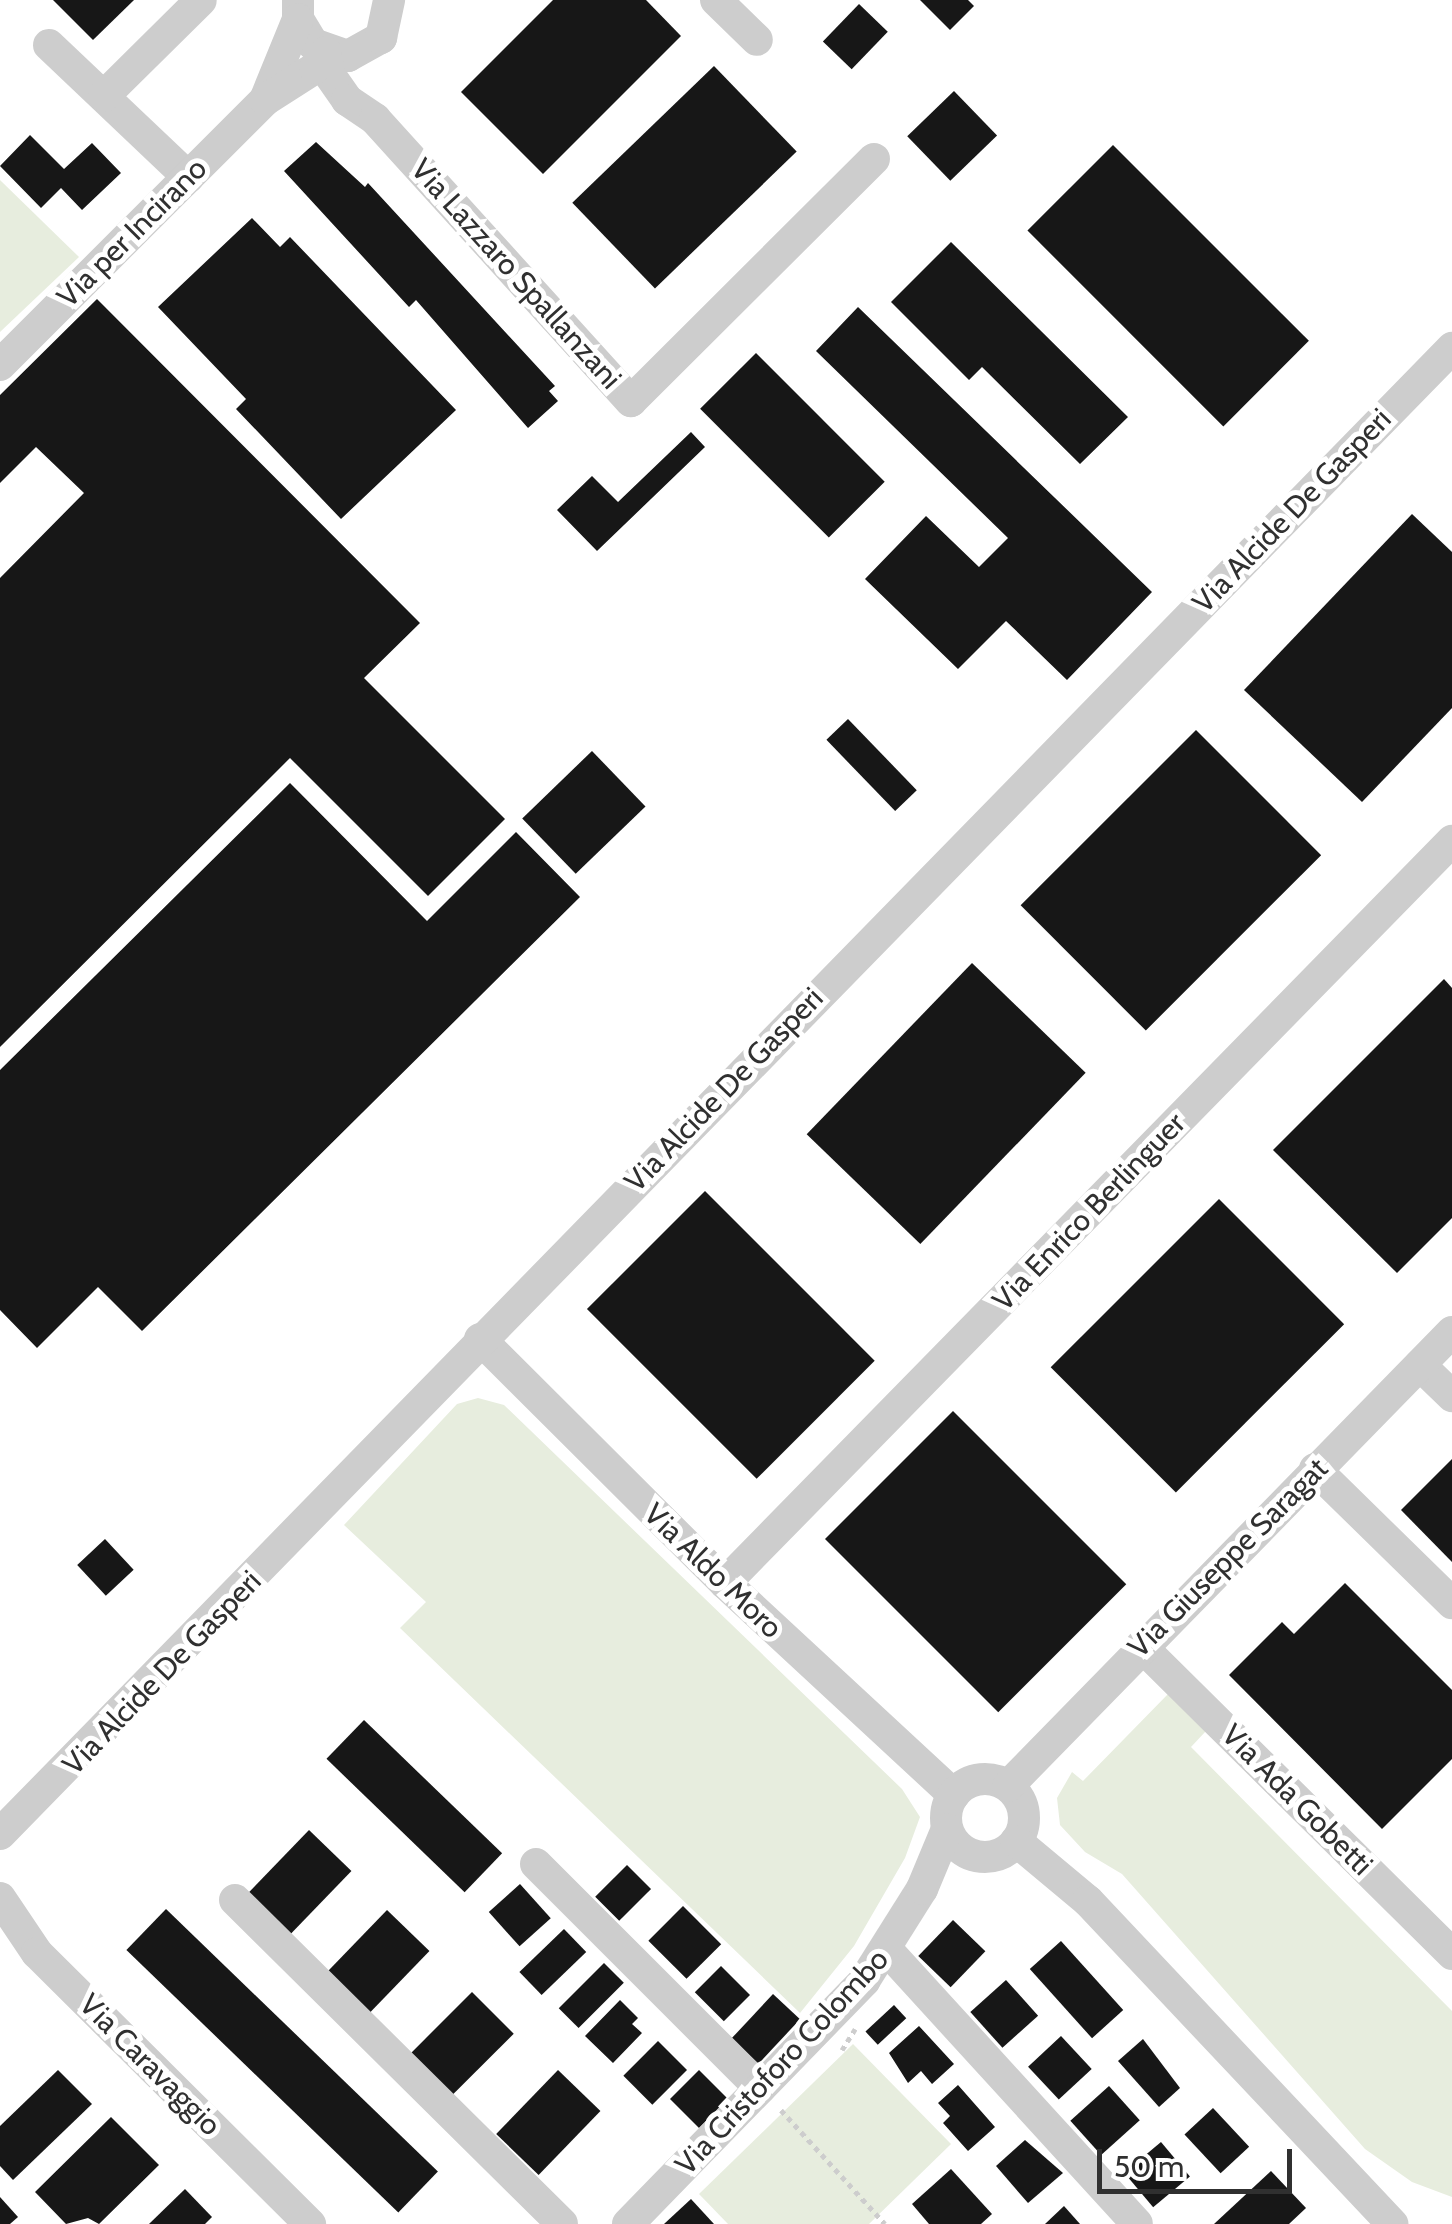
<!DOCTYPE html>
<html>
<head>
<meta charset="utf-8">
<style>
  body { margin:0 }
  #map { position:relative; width:1452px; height:2224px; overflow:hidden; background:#fff; font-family:Cabin,sans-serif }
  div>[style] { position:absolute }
  .green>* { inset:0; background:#e7edde }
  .building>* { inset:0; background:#171717; transform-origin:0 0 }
  .path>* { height:5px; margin-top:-2.5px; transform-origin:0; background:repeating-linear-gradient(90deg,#cdcdcd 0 5px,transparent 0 10px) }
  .minor>* { height:32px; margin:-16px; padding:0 16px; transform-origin:16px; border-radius:16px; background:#cdcdcd }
  .minor>.ring { margin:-16px; padding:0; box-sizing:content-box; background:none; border:32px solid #cdcdcd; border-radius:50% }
  span { translate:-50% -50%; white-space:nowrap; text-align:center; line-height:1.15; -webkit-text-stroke:10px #fff; paint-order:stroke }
  .street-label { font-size:30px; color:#303030 }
  .scale { position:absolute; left:1097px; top:2149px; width:195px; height:45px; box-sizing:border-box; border:5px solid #303030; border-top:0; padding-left:12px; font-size:30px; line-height:35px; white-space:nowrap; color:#303030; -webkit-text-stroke:8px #fff; paint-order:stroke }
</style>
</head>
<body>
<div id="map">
  <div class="green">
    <i style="clip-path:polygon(0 180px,79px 257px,0 332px)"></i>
    <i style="clip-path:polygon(478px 1398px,504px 1405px,902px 1789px,920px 1817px,905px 1858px,854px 1946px,800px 2013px,400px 1628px,426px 1602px,344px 1525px,457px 1404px)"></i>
    <i style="clip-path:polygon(1169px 1693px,1206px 1731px,1191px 1747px,1452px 2011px,1452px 2197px,1412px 2182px,1365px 2149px,1122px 1874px,1085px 1852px,1060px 1825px,1057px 1798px,1072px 1772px,1083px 1781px)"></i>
    <i style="clip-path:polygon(853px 2044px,951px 2144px,869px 2224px,728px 2224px,699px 2194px)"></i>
  </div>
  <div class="building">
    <i style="clip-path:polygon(53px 0,134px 0,93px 40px)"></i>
    <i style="clip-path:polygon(553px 0,646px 0,681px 36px,543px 174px,461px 92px)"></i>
    <i style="clip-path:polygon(920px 0,968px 0,974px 6px,950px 30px)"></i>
    <i style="left:859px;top:4px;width:40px;height:52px;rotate:44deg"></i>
    <i style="left:714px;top:66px;width:119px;height:197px;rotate:46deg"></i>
    <i style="left:954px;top:91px;width:62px;height:65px;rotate:46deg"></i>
    <i style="clip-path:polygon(30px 135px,64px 169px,92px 143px,121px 173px,82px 210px,61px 188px,41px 208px,0 166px)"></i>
    <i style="clip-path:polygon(316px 142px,365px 187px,368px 183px,555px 386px,549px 391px,558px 401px,528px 428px,416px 300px,409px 307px,284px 171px)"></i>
    <i style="left:1113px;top:145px;width:277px;height:121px;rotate:45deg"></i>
    <i style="clip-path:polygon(252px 218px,280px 247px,290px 237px,456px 410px,341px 519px,236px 409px,246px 399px,158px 307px)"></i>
    <i style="clip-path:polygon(951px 242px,1128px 417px,1080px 464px,982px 367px,969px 380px,891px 302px)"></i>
    <i style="clip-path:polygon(97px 299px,420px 623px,364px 678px,505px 819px,428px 896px,290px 758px,0 1047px,0 578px,84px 493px,36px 447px,0 483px,0 395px)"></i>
    <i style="clip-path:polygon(858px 307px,1152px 592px,1067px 680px,1006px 621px,958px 669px,865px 579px,926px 516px,979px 567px,1008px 538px,816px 351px)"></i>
    <i style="left:756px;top:353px;width:182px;height:79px;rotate:45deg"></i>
    <i style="clip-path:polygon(691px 432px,705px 447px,597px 551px,557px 510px,592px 476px,618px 502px)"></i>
    <i style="clip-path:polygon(1412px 514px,1452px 552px,1452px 708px,1362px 802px,1244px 690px)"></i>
    <i style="left:848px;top:719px;width:99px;height:30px;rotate:46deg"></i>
    <i style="left:1196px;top:730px;width:177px;height:248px;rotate:45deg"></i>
    <i style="left:592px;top:751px;width:77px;height:97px;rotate:46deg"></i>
    <i style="clip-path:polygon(290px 783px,427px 921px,516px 832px,580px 897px,142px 1331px,98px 1287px,37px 1348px,0 1310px,0 1070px)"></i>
    <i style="left:972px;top:963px;width:158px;height:238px;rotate:44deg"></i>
    <i style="clip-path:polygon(1444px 979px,1452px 988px,1452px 1218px,1397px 1273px,1273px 1150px)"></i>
    <i style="left:705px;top:1191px;width:240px;height:167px;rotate:45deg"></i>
    <i style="left:1219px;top:1199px;width:177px;height:238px;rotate:45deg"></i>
    <i style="left:953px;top:1411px;width:245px;height:181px;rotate:45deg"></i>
    <i style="clip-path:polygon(1452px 1459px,1452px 1562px,1401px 1510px)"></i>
    <i style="left:105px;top:1539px;width:42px;height:38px;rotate:47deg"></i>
    <i style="clip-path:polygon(1345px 1583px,1452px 1690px,1452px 1759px,1382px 1829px,1229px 1675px,1282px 1622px,1294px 1634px)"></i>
    <i style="left:364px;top:1720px;width:192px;height:54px;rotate:44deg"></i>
    <i style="left:309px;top:1830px;width:59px;height:91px;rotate:44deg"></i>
    <i style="left:627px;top:1865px;width:34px;height:45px;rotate:45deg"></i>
    <i style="left:520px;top:1884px;width:46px;height:42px;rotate:48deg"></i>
    <i style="left:683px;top:1906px;width:54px;height:49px;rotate:45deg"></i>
    <i style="left:166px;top:1909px;width:378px;height:57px;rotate:44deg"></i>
    <i style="left:387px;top:1910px;width:59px;height:89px;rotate:44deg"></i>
    <i style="left:953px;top:1920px;width:45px;height:50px;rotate:44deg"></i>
    <i style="left:564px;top:1929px;width:32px;height:62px;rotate:46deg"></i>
    <i style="left:1061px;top:1941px;width:93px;height:42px;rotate:48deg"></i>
    <i style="left:604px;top:1963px;width:28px;height:64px;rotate:45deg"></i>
    <i style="left:721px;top:1966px;width:41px;height:37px;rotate:45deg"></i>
    <i style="left:1006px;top:1980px;width:48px;height:48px;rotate:48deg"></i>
    <i style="left:472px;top:1992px;width:59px;height:90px;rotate:45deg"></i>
    <i style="left:773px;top:1994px;width:37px;height:61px;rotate:43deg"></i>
    <i style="clip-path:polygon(620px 2000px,638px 2018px,632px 2024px,642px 2033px,613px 2063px,585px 2036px)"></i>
    <i style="left:894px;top:2005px;width:18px;height:39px;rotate:47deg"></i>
    <i style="clip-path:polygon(919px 2026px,954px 2064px,932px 2084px,921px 2071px,908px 2083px,889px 2053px)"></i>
    <i style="left:1061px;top:2036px;width:45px;height:45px;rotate:47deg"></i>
    <i style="clip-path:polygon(1143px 2039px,1180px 2088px,1159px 2107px,1118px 2061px)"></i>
    <i style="left:658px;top:2041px;width:41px;height:49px;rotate:45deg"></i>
    <i style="clip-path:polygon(58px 2070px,92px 2104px,13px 2180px,0 2166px,0 2126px)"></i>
    <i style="left:558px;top:2070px;width:59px;height:89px;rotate:44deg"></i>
    <i style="left:699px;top:2070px;width:41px;height:41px;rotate:45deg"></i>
    <i style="clip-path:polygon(958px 2085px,995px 2127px,968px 2151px,943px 2123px,950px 2116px,938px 2103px)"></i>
    <i style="left:1109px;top:2086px;width:46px;height:52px;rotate:48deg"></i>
    <i style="left:1213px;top:2108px;width:53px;height:39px;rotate:47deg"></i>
    <i style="clip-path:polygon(111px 2117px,159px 2165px,99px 2224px,88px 2218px,66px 2224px,35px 2192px)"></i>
    <i style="clip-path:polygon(1025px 2140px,1063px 2173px,1028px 2203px,996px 2166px)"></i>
    <i style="left:1161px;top:2142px;width:45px;height:48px;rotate:50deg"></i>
    <i style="clip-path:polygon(951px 2169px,992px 2214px,981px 2224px,929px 2224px,912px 2204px)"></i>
    <i style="clip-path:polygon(1271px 2171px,1306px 2208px,1289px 2224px,1214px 2224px)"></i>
    <i style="clip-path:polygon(185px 2189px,212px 2217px,205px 2224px,149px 2224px)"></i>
    <i style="clip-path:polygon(0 2197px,18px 2217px,10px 2224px,0 2224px)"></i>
    <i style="clip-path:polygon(691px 2199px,714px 2224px,664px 2224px)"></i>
    <i style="clip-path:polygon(1064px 2206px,1080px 2224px,1045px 2224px)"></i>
  </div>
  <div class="path">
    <i style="left:842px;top:2050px;width:25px;rotate:-58deg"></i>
    <i style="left:781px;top:2110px;width:154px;rotate:47.6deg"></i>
  </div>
  <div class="minor">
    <i style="left:298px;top:0;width:19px;rotate:90deg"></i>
    <i style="left:298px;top:19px;width:29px;rotate:59deg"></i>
    <i style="left:313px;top:44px;width:37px;rotate:19deg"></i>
    <i style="left:348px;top:56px;width:38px;rotate:-29deg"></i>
    <i style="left:381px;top:38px;width:39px;rotate:-78deg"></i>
    <i style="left:716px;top:0;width:57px;rotate:44.3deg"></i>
    <i style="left:49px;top:45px;width:192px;rotate:43.5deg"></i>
    <i style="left:326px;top:52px;width:22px;rotate:82deg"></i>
    <i style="left:329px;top:74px;width:32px;rotate:55deg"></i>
    <i style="left:347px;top:100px;width:34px;rotate:34deg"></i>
    <i style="left:375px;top:119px;width:381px;rotate:47.8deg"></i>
    <i style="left:631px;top:401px;width:343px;rotate:-44.9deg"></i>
    <i style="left:104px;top:96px;width:136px;rotate:-44.7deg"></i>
    <i style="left:265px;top:100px;width:87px;rotate:-67.8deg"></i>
    <i style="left:0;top:365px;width:375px;rotate:-45deg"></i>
    <i style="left:265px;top:100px;width:59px;rotate:-32.6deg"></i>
    <i style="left:315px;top:68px;width:19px;rotate:-55deg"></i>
    <i style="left:480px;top:1339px;width:346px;rotate:44.9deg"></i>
    <i style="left:725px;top:1583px;width:312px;rotate:42.8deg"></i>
    <i style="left:1420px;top:1365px;width:45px;rotate:44.1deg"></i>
    <i style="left:1315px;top:1469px;width:192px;rotate:44.4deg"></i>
    <i style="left:725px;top:1583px;width:1039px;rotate:-45.59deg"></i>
    <i style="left:1141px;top:1646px;width:438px;rotate:44.7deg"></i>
    <i class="ring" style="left:946px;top:1779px;width:46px;height:46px"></i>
    <i style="left:1008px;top:1786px;width:635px;rotate:-45.64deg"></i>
    <i style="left:0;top:1834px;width:2078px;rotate:-45.66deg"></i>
    <i style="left:1016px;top:1841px;width:94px;rotate:39.8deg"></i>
    <i style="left:1088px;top:1901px;width:444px;rotate:46.7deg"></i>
    <i style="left:536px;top:1864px;width:317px;rotate:45deg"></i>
    <i style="left:0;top:1898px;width:66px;rotate:56.1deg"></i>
    <i style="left:37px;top:1953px;width:385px;rotate:44.8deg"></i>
    <i style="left:235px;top:1900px;width:460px;rotate:44.7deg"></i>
    <i style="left:888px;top:1951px;width:369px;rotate:47.6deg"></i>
    <i style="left:628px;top:2224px;width:339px;rotate:-45.8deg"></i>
    <i style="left:864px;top:1981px;width:109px;rotate:-57.8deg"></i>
    <i style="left:922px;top:1889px;width:65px;rotate:-67.4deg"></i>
  </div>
  <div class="street-label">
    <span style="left:132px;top:233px;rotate:-45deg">Via per Incirano</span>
    <span style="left:516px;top:274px;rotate:48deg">Via Lazzaro Spallanzani</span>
    <span style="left:1292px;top:511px;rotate:-46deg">Via Alcide De Gasperi</span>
    <span style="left:724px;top:1090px;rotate:-46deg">Via Alcide De Gasperi</span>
    <span style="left:1089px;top:1212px;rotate:-46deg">Via Enrico Berlinguer</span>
    <span style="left:1228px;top:1558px;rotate:-45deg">Via Giuseppe Saragat</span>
    <span style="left:713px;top:1571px;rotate:44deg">Via Aldo Moro</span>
    <span style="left:162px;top:1673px;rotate:-46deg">Via Alcide De Gasperi</span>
    <span style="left:1297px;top:1800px;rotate:45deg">Via Ada Gobetti</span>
    <span style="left:782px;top:2062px;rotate:-47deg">Via Cristoforo Colombo</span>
    <span style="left:150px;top:2065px;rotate:45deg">Via Caravaggio</span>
  </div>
  <div class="scale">50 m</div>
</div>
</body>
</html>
